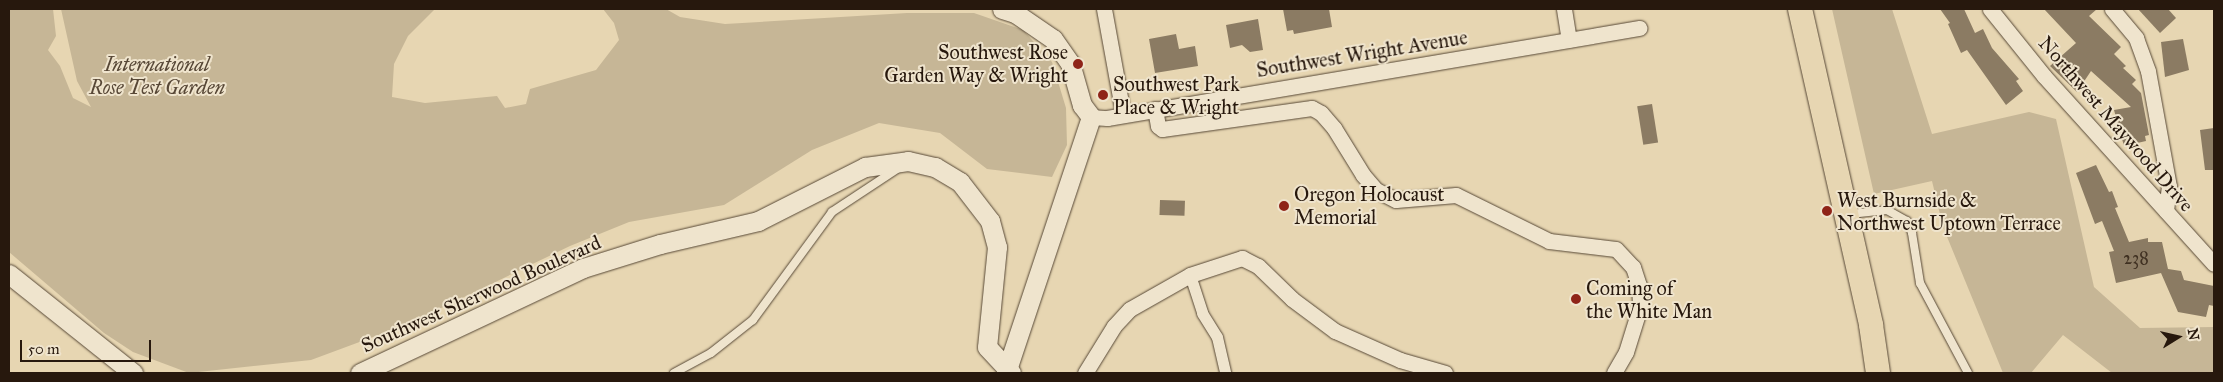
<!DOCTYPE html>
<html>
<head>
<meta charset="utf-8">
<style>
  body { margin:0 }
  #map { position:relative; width:2223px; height:382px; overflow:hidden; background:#e7d6b2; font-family:"IM FELL Great Primer",serif }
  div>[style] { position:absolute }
  .green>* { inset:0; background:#c6b696 }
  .building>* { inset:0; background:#8b7b63; transform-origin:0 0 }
  .roads { filter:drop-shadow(0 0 1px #574836) drop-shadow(0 0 1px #574836) }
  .service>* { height:8px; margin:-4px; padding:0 4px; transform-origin:4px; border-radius:4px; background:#efe4cd }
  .pedestrian>* { height:11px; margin:-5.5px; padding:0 5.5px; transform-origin:5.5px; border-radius:5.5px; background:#efe4cd }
  .minor>* { height:15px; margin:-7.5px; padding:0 7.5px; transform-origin:7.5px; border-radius:7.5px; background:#efe4cd }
  .tertiary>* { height:19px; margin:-9.5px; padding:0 9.5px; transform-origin:9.5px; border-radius:9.5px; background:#efe4cd }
  .primary>* { height:24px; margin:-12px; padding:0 12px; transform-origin:12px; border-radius:12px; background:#e7d6b2 }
  .dots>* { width:14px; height:14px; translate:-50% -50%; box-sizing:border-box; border:2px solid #efe4cd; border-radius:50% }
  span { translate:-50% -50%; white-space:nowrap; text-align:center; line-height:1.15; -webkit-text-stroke:4px #efe4cd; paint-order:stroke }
  .number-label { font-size:18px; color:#403122 }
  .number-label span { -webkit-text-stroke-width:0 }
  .poi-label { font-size:20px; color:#27180d }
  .right { translate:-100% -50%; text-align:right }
  .left { translate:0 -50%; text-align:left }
  .street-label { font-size:20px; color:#27180d }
  .park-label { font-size:20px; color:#574736; font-style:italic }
  .frame { position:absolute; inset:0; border:10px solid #27180d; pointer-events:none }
  .north { position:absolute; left:2153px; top:312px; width:50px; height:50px; -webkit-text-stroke:4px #efe4cd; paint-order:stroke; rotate:80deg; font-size:14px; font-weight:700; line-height:20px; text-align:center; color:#27180d }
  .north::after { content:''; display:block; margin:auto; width:18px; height:22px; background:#27180d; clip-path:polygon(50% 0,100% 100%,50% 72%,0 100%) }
  .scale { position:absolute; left:20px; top:340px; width:131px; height:22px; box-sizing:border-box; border:2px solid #27180d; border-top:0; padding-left:6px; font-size:15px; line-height:18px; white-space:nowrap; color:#27180d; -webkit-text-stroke:4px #efe4cd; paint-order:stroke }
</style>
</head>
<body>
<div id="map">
  <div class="green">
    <i style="clip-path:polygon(9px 9px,53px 9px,56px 36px,48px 50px,60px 66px,73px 98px,91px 107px,77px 81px,61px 9px,435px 9px,408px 36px,394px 64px,392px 97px,425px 103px,497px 96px,505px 108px,526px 104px,530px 89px,596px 70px,619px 40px,614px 23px,603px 9px,666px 9px,680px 17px,725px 24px,907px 13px,974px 13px,1023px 30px,1052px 62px,1066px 108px,1067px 145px,1052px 177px,987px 169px,940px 133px,879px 123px,812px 150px,724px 205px,629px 222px,570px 246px,408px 324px,311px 360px,189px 373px,133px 352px,104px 333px,9px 252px)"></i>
    <i style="clip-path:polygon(1832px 9px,1892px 9px,1932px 134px,2029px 112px,2056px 119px,2094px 287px,2140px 328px,2214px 327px,2214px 373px,2112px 373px,2063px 335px,2031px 373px,2003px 373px,1943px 227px,1932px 181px,1874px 194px)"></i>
  </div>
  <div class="building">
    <i style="clip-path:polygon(1283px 9px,1329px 9px,1332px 27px,1294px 34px,1293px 30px,1287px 31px)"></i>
    <i style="clip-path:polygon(1940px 9px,1964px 9px,1975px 33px,1983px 29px,1992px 48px,2019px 79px,2016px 81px,2023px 91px,2006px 105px,1967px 50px,1961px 53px,1948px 24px,1950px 23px)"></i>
    <i style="clip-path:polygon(2044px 9px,2097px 9px,2089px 16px,2121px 47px,2114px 54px,2126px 66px,2123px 68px,2136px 80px,2132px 84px,2141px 93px,2149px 135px,2145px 136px,2146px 141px,2124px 146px,2114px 110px,2131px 107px,2091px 71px,2077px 92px,2050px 66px,2076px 43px)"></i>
    <i style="clip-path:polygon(2138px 9px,2168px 9px,2176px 18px,2160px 33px)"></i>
    <i style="clip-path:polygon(1258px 19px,1263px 50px,1250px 52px,1242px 45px,1230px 48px,1226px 25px)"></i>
    <i style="clip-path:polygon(1176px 34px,1179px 49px,1195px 46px,1198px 66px,1155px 73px,1149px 39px)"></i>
    <i style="clip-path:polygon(2183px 39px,2189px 70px,2165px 77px,2161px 42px)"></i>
    <i style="left:1652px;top:104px;width:39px;height:15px;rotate:81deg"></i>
    <i style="clip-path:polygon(2214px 128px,2214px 170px,2205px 170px,2200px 130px)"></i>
    <i style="clip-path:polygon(2096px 165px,2109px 192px,2112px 191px,2118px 207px,2115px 208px,2129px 242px,2148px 238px,2148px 242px,2162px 242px,2168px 269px,2181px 271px,2184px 280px,2214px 286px,2214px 306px,2209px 305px,2206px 317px,2178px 312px,2161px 273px,2116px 283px,2109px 252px,2114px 251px,2102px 221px,2095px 224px,2076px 173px)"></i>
    <i style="left:1160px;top:200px;width:25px;height:15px;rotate:2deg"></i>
  </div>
  <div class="roads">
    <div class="service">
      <i style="left:1850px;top:214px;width:37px;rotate:-6deg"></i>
      <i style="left:1887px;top:210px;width:23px;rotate:29deg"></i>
      <i style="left:1907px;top:221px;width:13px;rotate:67deg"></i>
      <i style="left:1912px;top:233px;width:51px;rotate:80.9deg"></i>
      <i style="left:1920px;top:283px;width:102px;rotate:61.9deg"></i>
      <i style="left:674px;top:373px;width:42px;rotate:-28.4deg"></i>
      <i style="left:711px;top:353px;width:53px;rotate:-38.2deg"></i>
      <i style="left:753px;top:320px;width:134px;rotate:-53.8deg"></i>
      <i style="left:832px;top:212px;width:85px;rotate:-33.5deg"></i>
    </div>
    <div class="pedestrian">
      <i style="left:1190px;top:275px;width:40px;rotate:72deg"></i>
      <i style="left:1202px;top:313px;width:28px;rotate:58deg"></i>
      <i style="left:1217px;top:337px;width:37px;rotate:77deg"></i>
    </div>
    <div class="minor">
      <i style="left:1104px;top:9px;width:107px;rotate:79.7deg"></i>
      <i style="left:1564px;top:9px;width:31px;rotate:81deg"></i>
      <i style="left:1990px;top:9px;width:86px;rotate:51.1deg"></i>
      <i style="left:2044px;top:76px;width:253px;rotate:47.9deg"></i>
      <i style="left:2112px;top:9px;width:38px;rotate:50deg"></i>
      <i style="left:2136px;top:38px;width:35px;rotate:70deg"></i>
      <i style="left:2148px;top:71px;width:117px;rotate:79.7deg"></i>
      <i style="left:2169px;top:186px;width:25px;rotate:97deg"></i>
      <i style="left:1155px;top:109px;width:17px;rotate:80deg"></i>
      <i style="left:1158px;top:126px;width:5px;rotate:37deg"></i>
      <i style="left:1162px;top:129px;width:151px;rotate:-8deg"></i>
      <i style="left:1312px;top:108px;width:10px;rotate:29deg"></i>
      <i style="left:1321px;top:113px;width:20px;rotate:49deg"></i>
      <i style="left:1334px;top:128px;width:55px;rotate:58.3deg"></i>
      <i style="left:1363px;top:175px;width:20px;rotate:49deg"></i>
      <i style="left:1376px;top:190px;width:22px;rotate:27deg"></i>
      <i style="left:1396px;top:200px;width:60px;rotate:-4.8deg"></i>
      <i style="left:1456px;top:195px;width:104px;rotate:26.3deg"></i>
      <i style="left:1549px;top:241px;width:67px;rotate:6.8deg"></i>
      <i style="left:1616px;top:249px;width:25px;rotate:47deg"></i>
      <i style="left:1633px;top:267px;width:19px;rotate:72deg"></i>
      <i style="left:1639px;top:285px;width:22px;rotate:87deg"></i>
      <i style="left:1640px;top:307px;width:47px;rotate:107.3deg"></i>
      <i style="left:1626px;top:352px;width:24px;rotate:120deg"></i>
      <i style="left:1091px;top:117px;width:16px;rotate:4deg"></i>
      <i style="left:1107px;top:118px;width:540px;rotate:-9.6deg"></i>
      <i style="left:1085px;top:373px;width:55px;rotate:-58.3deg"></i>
      <i style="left:1114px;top:326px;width:23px;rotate:-47deg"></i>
      <i style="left:1130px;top:309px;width:69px;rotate:-29.5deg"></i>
      <i style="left:1190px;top:275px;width:55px;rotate:-18.1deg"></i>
      <i style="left:1242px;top:258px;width:18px;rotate:27deg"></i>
      <i style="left:1258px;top:266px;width:47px;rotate:44.1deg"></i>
      <i style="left:1292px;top:299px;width:54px;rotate:36.7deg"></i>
      <i style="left:1335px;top:331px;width:71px;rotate:24deg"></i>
      <i style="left:1400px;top:360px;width:47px;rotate:16.1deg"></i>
    </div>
    <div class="tertiary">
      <i style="left:1002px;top:9px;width:14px;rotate:17deg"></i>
      <i style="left:1015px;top:13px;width:46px;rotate:34.4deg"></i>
      <i style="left:1053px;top:39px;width:29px;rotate:55deg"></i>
      <i style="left:1070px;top:63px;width:44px;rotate:74.1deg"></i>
      <i style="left:1082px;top:105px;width:15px;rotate:53deg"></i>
      <i style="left:1091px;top:117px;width:270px;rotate:108.4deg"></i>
      <i style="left:9px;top:274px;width:159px;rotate:38.6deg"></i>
      <i style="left:360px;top:373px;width:246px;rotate:-25.2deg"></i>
      <i style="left:583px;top:268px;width:81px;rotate:-17.3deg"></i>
      <i style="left:660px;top:244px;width:101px;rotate:-13.2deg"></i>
      <i style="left:758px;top:221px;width:120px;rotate:-26.8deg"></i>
      <i style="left:865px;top:167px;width:43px;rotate:-7.9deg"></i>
      <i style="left:908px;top:161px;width:28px;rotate:13deg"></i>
      <i style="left:935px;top:167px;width:29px;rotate:31deg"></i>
      <i style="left:960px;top:182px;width:49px;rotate:52.4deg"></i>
      <i style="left:990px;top:221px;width:27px;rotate:75deg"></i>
      <i style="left:997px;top:247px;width:100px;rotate:95.7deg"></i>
      <i style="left:987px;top:347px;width:35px;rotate:47deg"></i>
    </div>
    <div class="primary">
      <i style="left:1800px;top:9px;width:324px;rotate:77.3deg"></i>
      <i style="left:1871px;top:325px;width:49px;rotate:81.7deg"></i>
    </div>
  </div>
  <div class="dots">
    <i style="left:1078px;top:64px;background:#8f2418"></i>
    <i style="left:1103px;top:95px;background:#8f2418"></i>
    <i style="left:1284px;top:206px;background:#8f2418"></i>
    <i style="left:1827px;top:211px;background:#8f2418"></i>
    <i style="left:1576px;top:299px;background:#8f2418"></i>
  </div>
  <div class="number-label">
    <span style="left:2136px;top:258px">238</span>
  </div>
  <div class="poi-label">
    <span class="right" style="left:1068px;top:64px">Southwest Rose<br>Garden Way &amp; Wright</span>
    <span class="left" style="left:1113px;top:96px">Southwest Park<br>Place &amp; Wright</span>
    <span class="left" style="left:1294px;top:206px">Oregon Holocaust<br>Memorial</span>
    <span class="left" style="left:1837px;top:212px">West Burnside &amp;<br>Northwest Uptown Terrace</span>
    <span class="left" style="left:1586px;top:300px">Coming of<br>the White Man</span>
  </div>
  <div class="street-label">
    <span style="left:1362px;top:54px;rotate:-9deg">Southwest Wright Avenue</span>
    <span style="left:2116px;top:124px;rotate:49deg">Northwest Maywood Drive</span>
    <span style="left:481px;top:294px;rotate:-24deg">Southwest Sherwood Boulevard</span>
  </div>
  <div class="park-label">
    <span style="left:157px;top:76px">International<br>Rose Test Garden</span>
  </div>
  <div class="frame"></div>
  <div class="north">N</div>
  <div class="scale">50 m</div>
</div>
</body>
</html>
